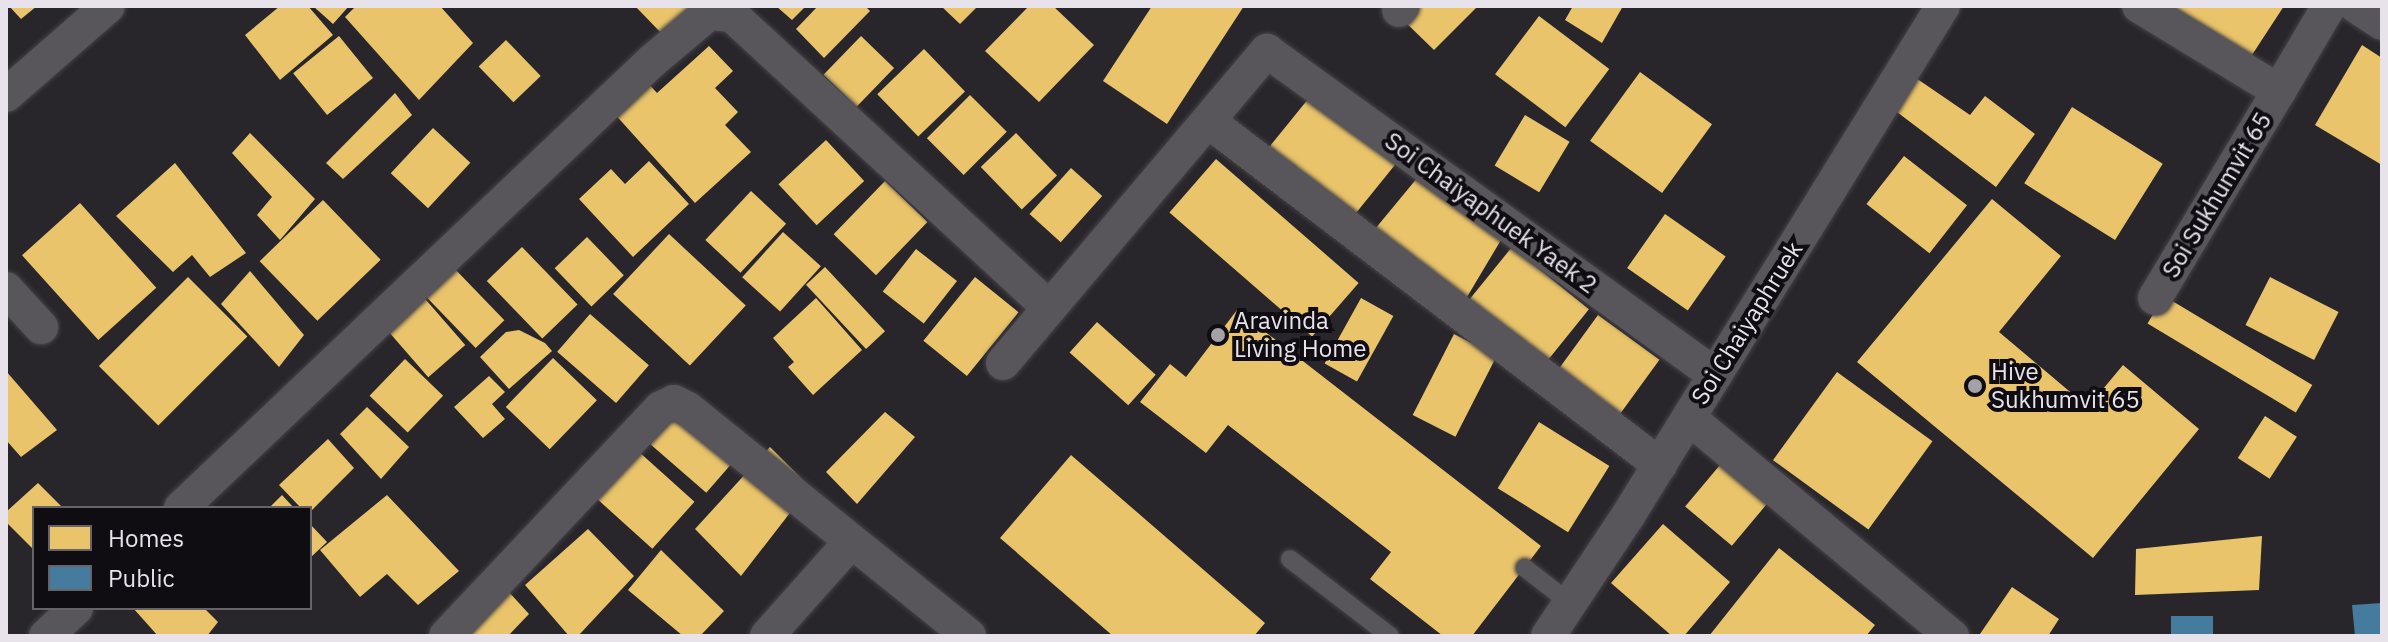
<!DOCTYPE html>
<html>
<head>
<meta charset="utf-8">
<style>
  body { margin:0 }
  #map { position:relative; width:2388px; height:642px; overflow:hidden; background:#29262b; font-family:"IBM Plex Sans",sans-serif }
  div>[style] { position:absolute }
  .homes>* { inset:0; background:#e9c46a; transform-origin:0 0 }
  .public>* { inset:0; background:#457b9d; transform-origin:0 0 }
  .roads { filter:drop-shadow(0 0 2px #454147) drop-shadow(0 0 2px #454147) }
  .lane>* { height:18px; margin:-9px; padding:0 9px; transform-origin:9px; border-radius:9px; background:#59565b }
  .street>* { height:34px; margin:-17px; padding:0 17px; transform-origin:17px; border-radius:17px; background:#59565b }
  .dots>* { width:22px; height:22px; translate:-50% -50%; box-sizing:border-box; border:4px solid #100d12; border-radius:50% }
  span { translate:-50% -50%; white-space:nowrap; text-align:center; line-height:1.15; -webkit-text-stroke:8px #100d12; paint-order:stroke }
  .street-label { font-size:24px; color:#e8e3eb }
  .poi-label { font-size:24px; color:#e8e3eb }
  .left { translate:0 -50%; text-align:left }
  .frame { position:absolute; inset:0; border:8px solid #e8e3eb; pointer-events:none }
  .legend { position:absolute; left:32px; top:506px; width:280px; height:104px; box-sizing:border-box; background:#100d12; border:2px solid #666369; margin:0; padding:10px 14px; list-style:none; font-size:24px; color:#e8e3eb }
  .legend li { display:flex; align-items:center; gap:16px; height:40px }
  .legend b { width:40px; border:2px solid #666369 }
</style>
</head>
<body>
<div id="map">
  <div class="homes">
    <i style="clip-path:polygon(9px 6px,37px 6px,21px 19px)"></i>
    <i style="clip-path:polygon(280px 6px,308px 6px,333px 35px,280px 80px,245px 35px)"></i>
    <i style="clip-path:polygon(313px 6px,349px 6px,333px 24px)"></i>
    <i style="clip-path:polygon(356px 6px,440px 6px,473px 43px,419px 100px,345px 17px)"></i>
    <i style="clip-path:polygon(635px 6px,689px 6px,691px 8px,664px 36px)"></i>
    <i style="clip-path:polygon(776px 6px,806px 6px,792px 20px)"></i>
    <i style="clip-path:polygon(818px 6px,865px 6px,870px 11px,824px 58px,796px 29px)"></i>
    <i style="clip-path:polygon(941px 6px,978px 6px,960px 24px)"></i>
    <i style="clip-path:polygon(1029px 6px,1053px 6px,1094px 45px,1039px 102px,985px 51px)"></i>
    <i style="clip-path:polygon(1152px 6px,1244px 6px,1167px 124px,1103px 81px)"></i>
    <i style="clip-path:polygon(1409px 6px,1478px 6px,1434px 50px,1399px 16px)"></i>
    <i style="clip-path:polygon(1573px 6px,1623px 6px,1602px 43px,1565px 20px)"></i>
    <i style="clip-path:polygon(2171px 6px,2284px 6px,2250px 58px)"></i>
    <i style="left:1539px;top:16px;width:88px;height:73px;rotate:37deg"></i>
    <i style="left:339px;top:36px;width:54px;height:59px;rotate:51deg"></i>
    <i style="left:861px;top:36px;width:46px;height:54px;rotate:44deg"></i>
    <i style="left:506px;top:40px;width:50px;height:38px;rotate:46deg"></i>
    <i style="clip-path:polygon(2362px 45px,2382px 58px,2382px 165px,2315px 125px)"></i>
    <i style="clip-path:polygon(709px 46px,733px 71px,715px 88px,738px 112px,725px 125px,751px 152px,695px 203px,612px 111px,646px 81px,657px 93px)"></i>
    <i style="left:924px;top:49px;width:59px;height:65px;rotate:46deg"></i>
    <i style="left:1640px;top:72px;width:89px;height:85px;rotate:36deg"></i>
    <i style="clip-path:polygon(1913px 76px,1970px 115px,1985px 96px,2035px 134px,1996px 187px,1893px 109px)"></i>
    <i style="clip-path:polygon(395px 93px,412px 115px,343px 179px,326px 163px)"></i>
    <i style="left:1313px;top:93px;width:109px;height:71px;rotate:39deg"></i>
    <i style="left:970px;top:95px;width:52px;height:61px;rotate:45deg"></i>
    <i style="left:2072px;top:107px;width:107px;height:90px;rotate:32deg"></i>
    <i style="left:1525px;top:115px;width:52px;height:59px;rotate:31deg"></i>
    <i style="left:433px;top:128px;width:51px;height:62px;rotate:43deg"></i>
    <i style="clip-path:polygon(250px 133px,315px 199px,280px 240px,257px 215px,272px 197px,232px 153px)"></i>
    <i style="left:1016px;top:133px;width:59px;height:49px;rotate:46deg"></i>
    <i style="left:826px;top:140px;width:56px;height:65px;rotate:47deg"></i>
    <i style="left:1904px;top:156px;width:80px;height:61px;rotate:38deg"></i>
    <i style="left:1216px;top:159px;width:189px;height:71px;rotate:41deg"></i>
    <i style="clip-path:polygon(649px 161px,689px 204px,633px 257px,579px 199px,611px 169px,625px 184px)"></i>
    <i style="clip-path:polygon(175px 163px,246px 253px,210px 277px,192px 255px,173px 272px,116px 216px)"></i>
    <i style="left:1071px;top:168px;width:42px;height:62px;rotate:42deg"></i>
    <i style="clip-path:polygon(1418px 177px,1501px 240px,1464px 302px,1375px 229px)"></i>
    <i style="left:885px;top:181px;width:59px;height:74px;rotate:44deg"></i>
    <i style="left:751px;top:191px;width:48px;height:67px;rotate:43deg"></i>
    <i style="clip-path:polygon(1992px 199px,2061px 256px,1999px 332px,2088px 407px,2123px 365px,2199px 429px,2093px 558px,1857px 362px)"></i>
    <i style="left:323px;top:200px;width:83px;height:88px;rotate:46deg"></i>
    <i style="left:80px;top:203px;width:114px;height:78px;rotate:48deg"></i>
    <i style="left:1665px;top:214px;width:74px;height:66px;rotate:35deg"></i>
    <i style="left:783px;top:232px;width:51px;height:61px;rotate:42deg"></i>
    <i style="left:669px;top:234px;width:105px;height:82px;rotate:43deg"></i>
    <i style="left:587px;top:237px;width:53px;height:45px;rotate:46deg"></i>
    <i style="left:522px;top:247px;width:80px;height:49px;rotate:46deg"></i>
    <i style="left:1512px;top:247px;width:99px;height:68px;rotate:39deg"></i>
    <i style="left:916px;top:249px;width:52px;height:54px;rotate:38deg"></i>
    <i style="left:453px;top:267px;width:74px;height:40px;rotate:46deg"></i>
    <i style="left:825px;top:267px;width:88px;height:26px;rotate:47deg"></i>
    <i style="clip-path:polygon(250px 271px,304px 335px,279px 367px,221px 304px)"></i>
    <i style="left:188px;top:277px;width:84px;height:126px;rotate:45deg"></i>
    <i style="left:975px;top:277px;width:56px;height:82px;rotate:39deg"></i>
    <i style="left:2270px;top:277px;width:77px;height:54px;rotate:27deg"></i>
    <i style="left:420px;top:293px;width:69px;height:49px;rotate:49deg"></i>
    <i style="left:2164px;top:296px;width:173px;height:32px;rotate:31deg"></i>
    <i style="clip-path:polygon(816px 298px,862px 350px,813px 395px,788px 367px,794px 362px,773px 338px)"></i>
    <i style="left:1361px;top:298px;width:37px;height:75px;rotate:29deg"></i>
    <i style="clip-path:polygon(1237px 310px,1541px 546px,1472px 636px,1443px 636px,1370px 579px,1391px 552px,1228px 425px,1206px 453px,1140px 402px,1170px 364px,1186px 377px)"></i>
    <i style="left:590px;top:314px;width:78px;height:50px;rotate:41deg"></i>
    <i style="left:1598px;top:315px;width:76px;height:74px;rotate:36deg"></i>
    <i style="left:1097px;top:322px;width:79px;height:41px;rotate:42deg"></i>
    <i style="clip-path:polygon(519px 330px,545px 343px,552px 351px,509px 389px,480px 357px,506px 332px)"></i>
    <i style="left:1454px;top:334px;width:48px;height:91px;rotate:27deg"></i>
    <i style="left:553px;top:358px;width:61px;height:68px;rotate:44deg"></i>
    <i style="left:405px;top:359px;width:53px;height:51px;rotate:44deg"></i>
    <i style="clip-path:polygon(6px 371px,57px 430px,21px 457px,6px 440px)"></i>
    <i style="left:1837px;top:372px;width:118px;height:109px;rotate:36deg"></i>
    <i style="clip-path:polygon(489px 376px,505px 392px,492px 404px,505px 419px,483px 438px,454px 407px)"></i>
    <i style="left:687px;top:390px;width:82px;height:65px;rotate:41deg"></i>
    <i style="clip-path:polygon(367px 407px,409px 447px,381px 479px,340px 434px)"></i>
    <i style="clip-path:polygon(885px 412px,915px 437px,857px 504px,826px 472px)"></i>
    <i style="left:2265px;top:416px;width:38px;height:50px;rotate:33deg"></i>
    <i style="left:1539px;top:422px;width:83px;height:78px;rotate:32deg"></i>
    <i style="clip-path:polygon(328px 439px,354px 468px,310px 512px,310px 508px,301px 508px,279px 485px)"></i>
    <i style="clip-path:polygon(770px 447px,810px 487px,741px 576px,695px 529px)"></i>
    <i style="left:638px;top:451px;width:76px;height:63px;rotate:42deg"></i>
    <i style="clip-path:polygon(1071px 455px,1265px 623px,1254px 636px,1113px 636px,1000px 538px)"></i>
    <i style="left:1725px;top:459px;width:61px;height:62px;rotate:40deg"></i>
    <i style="clip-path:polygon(38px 483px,63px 508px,34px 508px,34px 550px,6px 522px,6px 512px)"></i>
    <i style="clip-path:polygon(282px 495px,294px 508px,269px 508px)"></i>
    <i style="clip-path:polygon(387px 495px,459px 571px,418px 605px,387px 574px,360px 597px,320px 550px)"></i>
    <i style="clip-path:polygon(310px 524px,327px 542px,310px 558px)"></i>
    <i style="clip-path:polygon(1663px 524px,1730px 582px,1684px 636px,1672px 636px,1611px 583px)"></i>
    <i style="clip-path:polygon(588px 529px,634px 576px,578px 636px,569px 636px,525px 585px)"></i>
    <i style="clip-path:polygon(2262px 536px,2259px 590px,2135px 595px,2136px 549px)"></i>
    <i style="clip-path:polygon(1779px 548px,1875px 625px,1866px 636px,1709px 636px)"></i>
    <i style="clip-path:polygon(661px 550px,724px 611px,700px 636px,683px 636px,628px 590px)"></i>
    <i style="clip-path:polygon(498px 580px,529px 614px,508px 636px,449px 636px)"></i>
    <i style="clip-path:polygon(2012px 587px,2059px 619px,2048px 636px,1980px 634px)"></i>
    <i style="clip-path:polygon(133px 608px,204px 608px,218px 622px,207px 636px,158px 636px)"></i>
  </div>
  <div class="public">
    <i style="clip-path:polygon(2382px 603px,2382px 636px,2355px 636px,2352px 605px)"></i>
    <i style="left:2171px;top:616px;width:42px;height:20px"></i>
  </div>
  <div class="roads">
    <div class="lane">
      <i style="left:1290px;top:559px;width:126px;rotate:37.6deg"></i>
      <i style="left:1525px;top:568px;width:57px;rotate:37.9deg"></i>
    </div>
    <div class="street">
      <i style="left:2139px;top:6px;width:164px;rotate:31.3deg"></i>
      <i style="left:2279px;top:91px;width:99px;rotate:-59.5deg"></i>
      <i style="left:2356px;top:6px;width:31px;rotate:33deg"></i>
      <i style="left:1399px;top:10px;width:5px;rotate:-53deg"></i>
      <i style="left:6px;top:95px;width:135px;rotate:-41.1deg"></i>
      <i style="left:1208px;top:121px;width:568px;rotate:37.27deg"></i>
      <i style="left:6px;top:289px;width:52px;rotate:47.4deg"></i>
      <i style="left:2155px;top:298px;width:241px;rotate:-59.1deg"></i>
      <i style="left:1003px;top:363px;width:409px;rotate:-49.8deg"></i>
      <i style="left:1267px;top:51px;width:553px;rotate:35.87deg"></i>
      <i style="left:1689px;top:418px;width:342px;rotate:39.7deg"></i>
      <i style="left:181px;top:508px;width:649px;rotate:-43.5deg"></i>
      <i style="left:652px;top:61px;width:75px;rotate:-40.1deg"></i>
      <i style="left:709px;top:13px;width:23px;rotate:5deg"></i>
      <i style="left:732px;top:15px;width:430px;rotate:42.7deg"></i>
      <i style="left:46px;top:636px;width:41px;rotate:-43deg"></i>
      <i style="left:446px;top:636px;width:313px;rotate:-46.7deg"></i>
      <i style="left:661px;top:408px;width:14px;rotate:-25deg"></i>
      <i style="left:674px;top:402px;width:16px;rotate:27deg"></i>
      <i style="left:688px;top:409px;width:361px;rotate:38.9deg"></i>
      <i style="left:767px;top:636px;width:125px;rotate:-48.3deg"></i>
      <i style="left:1548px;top:636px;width:146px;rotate:-56.4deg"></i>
      <i style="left:1629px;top:514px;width:597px;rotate:-58.28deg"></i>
    </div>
  </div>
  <div class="dots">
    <i style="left:1218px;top:335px;background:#a5a1a8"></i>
    <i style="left:1975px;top:386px;background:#a5a1a8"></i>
  </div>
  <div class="street-label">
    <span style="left:2217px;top:195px;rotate:-59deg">Soi Sukhumvit 65</span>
    <span style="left:1491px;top:213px;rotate:36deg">Soi Chaiyaphuek Yaek 2</span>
    <span style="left:1747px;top:323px;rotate:-58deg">Soi Chaiyaphruek</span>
  </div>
  <div class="poi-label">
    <span class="left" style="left:1234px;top:335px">Aravinda<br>Living Home</span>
    <span class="left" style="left:1991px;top:386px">Hive<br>Sukhumvit 65</span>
  </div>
  <div class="frame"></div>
  <ul class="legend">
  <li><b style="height:22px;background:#e9c46a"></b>Homes</li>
  <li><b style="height:22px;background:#457b9d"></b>Public</li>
  </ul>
</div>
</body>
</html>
